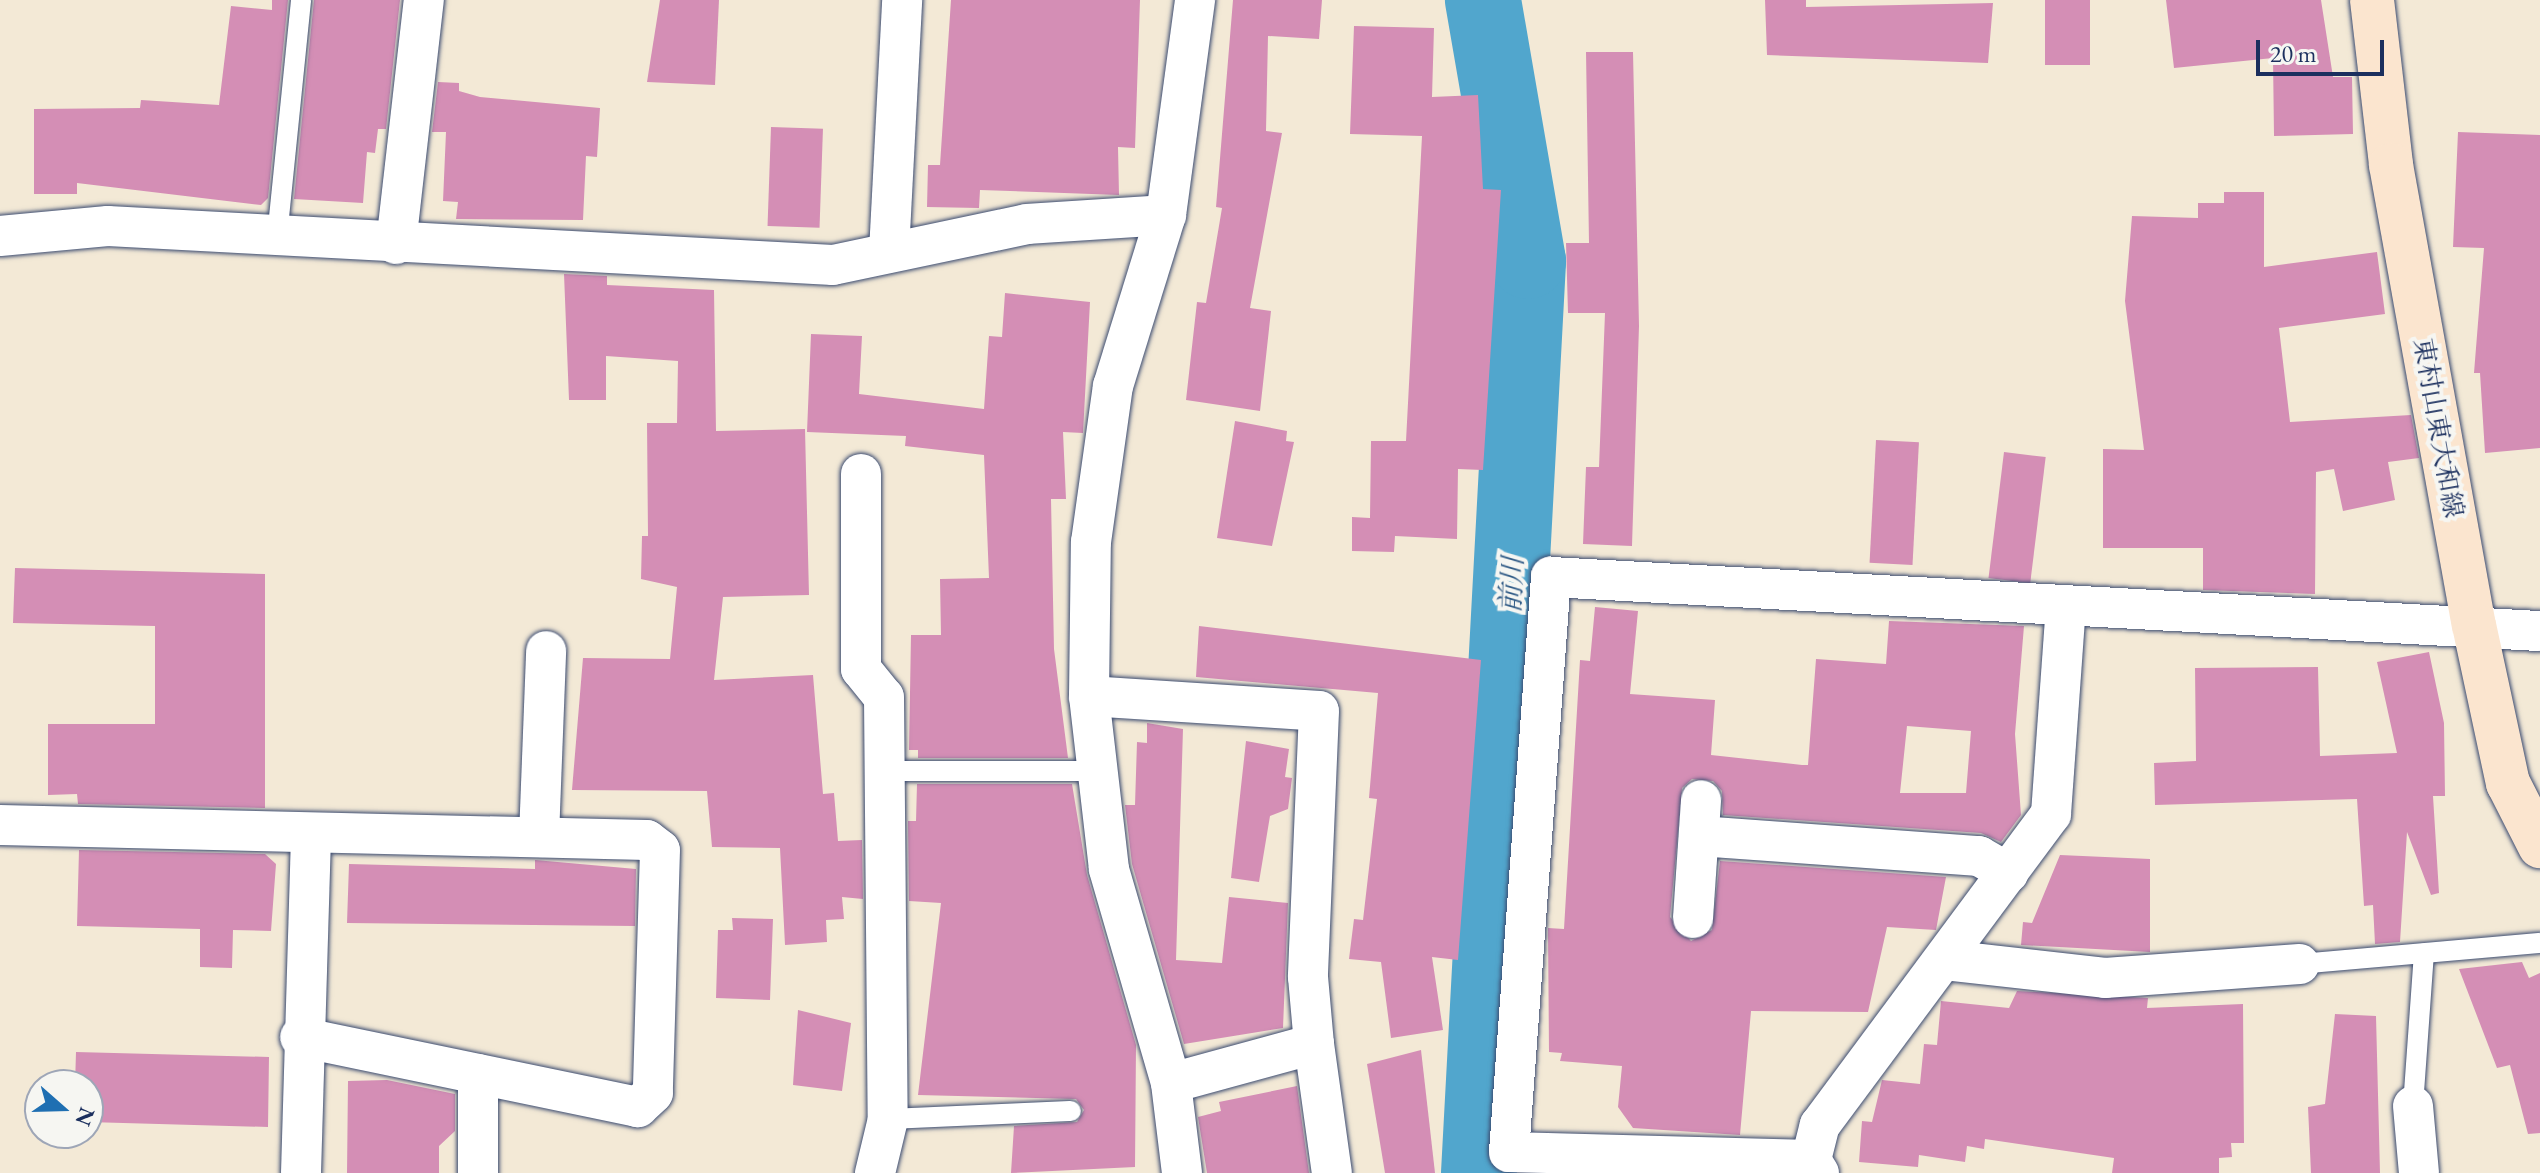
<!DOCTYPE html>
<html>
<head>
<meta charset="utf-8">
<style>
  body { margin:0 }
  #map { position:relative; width:2540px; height:1173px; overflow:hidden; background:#f3e9d6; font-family:"EB Garamond","Noto Serif JP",serif }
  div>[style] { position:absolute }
  .river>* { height:76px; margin:-38px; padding:0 38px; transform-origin:38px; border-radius:38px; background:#51a6cd }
  .building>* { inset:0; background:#d48eb5; transform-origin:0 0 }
  .roads { filter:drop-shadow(0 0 2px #3b4b70) drop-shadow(0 0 2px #3b4b70) }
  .lane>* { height:20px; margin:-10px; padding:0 10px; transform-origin:10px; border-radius:10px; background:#fff }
  .street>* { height:40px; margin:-20px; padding:0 20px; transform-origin:20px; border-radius:20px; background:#fff }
  .secondary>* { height:44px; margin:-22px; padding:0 22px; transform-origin:22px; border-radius:22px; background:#fbe5cf }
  span { translate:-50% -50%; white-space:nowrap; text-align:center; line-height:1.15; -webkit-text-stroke:8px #f6f6f2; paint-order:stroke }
  .street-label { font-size:26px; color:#1b2f5e }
  .water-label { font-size:28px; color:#2e5985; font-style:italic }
  .north { position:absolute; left:24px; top:1069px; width:80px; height:80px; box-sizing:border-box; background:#f6f6f2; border:2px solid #9ea6b7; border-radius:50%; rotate:110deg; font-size:22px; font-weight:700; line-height:32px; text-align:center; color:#1b2f5e }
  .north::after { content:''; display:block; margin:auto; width:28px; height:36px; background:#1f6fb2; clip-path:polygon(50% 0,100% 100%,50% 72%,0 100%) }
  .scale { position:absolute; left:2256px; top:40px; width:128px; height:36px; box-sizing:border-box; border:4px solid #1b2f5e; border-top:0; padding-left:10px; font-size:24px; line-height:28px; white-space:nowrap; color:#1b2f5e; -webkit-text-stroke:6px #f6f6f2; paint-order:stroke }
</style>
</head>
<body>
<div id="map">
  <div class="river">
    <i style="left:1479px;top:1173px;width:913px;rotate:-86.92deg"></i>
    <i style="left:1528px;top:261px;width:265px;rotate:-99.8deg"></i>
  </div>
  <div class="building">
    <i style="clip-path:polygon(272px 0,288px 0,268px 198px,261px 205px,77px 183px,77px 194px,34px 194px,34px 109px,140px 108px,141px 100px,219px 105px,231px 6px,272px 10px)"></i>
    <i style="clip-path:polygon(314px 0,400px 0,386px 129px,378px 129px,375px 153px,367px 152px,363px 203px,294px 199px)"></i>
    <i style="clip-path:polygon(660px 0,719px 0,715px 85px,647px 82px)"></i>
    <i style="clip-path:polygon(951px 0,1140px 0,1135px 148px,1118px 147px,1119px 195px,980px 190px,979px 208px,927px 207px,928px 165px,940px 165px)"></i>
    <i style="clip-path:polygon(1233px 0,1322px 0,1319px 39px,1268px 36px,1266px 131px,1282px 133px,1250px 308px,1271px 311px,1260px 411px,1186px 400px,1197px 302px,1206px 303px,1222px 208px,1216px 207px)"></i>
    <i style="clip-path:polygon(1765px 0,1806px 0,1806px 7px,1993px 3px,1988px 63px,1767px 55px)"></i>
    <i style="left:2045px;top:0;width:45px;height:65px"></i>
    <i style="clip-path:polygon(2166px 0,2321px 0,2333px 77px,2352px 77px,2353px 134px,2274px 136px,2273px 58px,2174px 68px)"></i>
    <i style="clip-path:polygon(1354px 26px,1434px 28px,1432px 97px,1478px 95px,1483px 189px,1501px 190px,1483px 470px,1458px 469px,1457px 539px,1395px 536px,1394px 552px,1352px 551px,1352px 517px,1370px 518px,1371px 441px,1406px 441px,1422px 136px,1350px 134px)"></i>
    <i style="clip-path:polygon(1586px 52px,1633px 52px,1639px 326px,1632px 546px,1583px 544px,1586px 467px,1599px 467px,1605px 313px,1568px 313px,1566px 243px,1589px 243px)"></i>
    <i style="clip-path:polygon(438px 82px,459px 83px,459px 91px,480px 97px,600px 108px,597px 157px,586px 156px,583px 220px,456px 219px,458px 202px,443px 201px,446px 132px,432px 132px)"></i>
    <i style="left:771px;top:127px;width:52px;height:99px;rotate:2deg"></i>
    <i style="clip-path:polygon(2458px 132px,2540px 135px,2540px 448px,2485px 453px,2480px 373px,2474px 373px,2484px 248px,2453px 247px)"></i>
    <i style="clip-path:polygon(2224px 192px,2264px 192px,2264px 267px,2377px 252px,2385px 314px,2279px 328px,2290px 422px,2411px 415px,2419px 458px,2388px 462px,2395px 500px,2343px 511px,2334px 469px,2316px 472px,2315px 594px,2203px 590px,2203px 548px,2103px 548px,2103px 449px,2144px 450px,2125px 301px,2132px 216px,2198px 218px,2198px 203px,2224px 203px)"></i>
    <i style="clip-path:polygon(564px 274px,607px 276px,607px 285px,714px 290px,716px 431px,805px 429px,809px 595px,723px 597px,714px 680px,813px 675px,823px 794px,834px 793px,838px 841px,862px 840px,863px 899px,842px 897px,844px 919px,826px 920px,827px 942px,785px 945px,780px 848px,712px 847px,707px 791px,572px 790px,583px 658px,670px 659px,677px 587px,641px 579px,642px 536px,648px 536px,647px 423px,677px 423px,678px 361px,606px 356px,606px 400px,569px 400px)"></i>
    <i style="clip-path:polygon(1005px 293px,1090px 302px,1083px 433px,1063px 432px,1066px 499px,1051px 499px,1054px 649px,1068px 758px,918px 758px,918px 750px,909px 750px,911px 635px,941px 635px,940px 579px,989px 578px,984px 455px,905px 446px,906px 436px,807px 432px,811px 334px,862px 336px,859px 394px,984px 409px,989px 336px,1002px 337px)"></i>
    <i style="clip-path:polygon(1235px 421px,1287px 431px,1286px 441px,1294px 442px,1272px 546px,1217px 538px)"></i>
    <i style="left:1876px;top:440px;width:43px;height:123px;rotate:3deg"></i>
    <i style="left:2004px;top:452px;width:42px;height:127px;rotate:7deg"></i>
    <i style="clip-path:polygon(15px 568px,265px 574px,265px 808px,78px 804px,77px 794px,48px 795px,48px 724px,155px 724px,155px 626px,13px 623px)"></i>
    <i style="clip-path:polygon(evenodd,1595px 607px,1638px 611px,1630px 694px,1715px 700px,1711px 755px,1802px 765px,1808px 765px,1816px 659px,1886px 664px,1889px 621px,2024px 626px,2015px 734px,2021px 815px,2001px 842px,1981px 833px,1723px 815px,1722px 791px,1713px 781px,1692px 779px,1682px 788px,1670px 917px,1691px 941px,1712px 930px,1720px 861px,1946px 877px,1936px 930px,1887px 927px,1868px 1012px,1751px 1011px,1740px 1135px,1633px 1128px,1618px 1107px,1622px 1066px,1560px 1061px,1562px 1053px,1549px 1052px,1548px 928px,1564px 929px,1580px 660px,1590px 661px,1595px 607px,1907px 726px,1971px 731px,1966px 793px,1900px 793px,1907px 726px)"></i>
    <i style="clip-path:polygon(1199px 626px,1481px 660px,1458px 960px,1432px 957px,1443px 1030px,1391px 1038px,1381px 962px,1349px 959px,1354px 919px,1363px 920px,1377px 799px,1369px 798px,1378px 693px,1196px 677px)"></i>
    <i style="clip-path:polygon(2429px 652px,2444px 723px,2445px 796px,2433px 796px,2439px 893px,2431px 895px,2407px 832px,2400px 942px,2375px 944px,2373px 905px,2364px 906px,2357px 799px,2155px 805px,2154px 763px,2196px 761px,2195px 668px,2318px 667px,2320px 756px,2397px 753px,2377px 662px)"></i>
    <i style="clip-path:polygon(1147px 723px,1183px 729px,1176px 960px,1222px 963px,1229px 897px,1288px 903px,1283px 1028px,1184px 1044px,1132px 864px,1125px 805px,1135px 805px,1137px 742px,1147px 743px)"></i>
    <i style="clip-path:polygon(1246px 741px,1289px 749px,1285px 777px,1292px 778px,1288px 809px,1270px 816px,1259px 882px,1231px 878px)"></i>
    <i style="clip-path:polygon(917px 784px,1072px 784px,1087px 875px,1136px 1045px,1135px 1167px,1011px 1173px,1014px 1126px,1077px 1122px,1084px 1110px,1076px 1099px,918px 1095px,941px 903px,909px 901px,908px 821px,916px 821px)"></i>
    <i style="clip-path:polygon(79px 850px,265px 854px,276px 864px,271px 931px,233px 930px,232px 968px,200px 967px,200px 929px,77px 926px)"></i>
    <i style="clip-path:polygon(2060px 855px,2150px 859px,2150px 952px,2021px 945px,2023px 922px,2032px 923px)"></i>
    <i style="clip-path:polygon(535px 860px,636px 869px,635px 926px,347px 923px,349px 864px,535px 869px)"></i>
    <i style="clip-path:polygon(732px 918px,773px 919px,770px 1000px,716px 998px,718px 930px,733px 930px)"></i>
    <i style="clip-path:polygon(2522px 962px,2529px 978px,2540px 973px,2540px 1133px,2528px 1134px,2510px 1065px,2497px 1068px,2459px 969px)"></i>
    <i style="clip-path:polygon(2017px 991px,2148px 998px,2147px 1008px,2243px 1004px,2244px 1143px,2231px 1143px,2232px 1157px,2219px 1158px,2219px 1173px,2112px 1173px,2114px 1158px,1985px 1139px,1984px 1149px,1967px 1146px,1965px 1162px,1919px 1155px,1918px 1167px,1859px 1162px,1862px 1121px,1872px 1122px,1882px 1080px,1920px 1084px,1924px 1044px,1937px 1045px,1941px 1001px,2009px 1008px)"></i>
    <i style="clip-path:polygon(798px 1010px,851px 1023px,842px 1091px,793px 1085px)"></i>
    <i style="clip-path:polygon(2335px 1014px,2376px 1016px,2380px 1173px,2311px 1173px,2308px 1107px,2325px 1104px)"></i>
    <i style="clip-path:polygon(1421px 1050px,1435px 1173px,1385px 1173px,1367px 1064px)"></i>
    <i style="clip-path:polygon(76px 1052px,269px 1057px,268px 1127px,88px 1122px,88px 1085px,75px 1085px)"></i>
    <i style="clip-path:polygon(387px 1080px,455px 1094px,455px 1131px,439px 1146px,439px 1173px,347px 1173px,348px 1081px)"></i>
    <i style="clip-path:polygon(1297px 1086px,1309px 1173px,1207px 1173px,1198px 1117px,1221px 1111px,1219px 1102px)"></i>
  </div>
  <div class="roads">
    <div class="lane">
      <i style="left:277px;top:237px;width:238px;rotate:-84.2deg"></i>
      <i style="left:885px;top:771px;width:212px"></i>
      <i style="left:2299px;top:964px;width:242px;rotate:-5deg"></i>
      <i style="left:2413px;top:1106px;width:153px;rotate:-85.9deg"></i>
      <i style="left:888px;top:1119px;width:183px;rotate:-2.5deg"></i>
    </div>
    <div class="street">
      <i style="left:0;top:236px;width:108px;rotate:-5.3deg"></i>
      <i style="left:108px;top:226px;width:726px;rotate:3.08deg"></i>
      <i style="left:833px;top:265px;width:198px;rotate:-11.9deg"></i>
      <i style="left:1027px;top:224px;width:139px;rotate:-3.7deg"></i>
      <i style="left:396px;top:244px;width:246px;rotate:-83.5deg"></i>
      <i style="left:889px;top:252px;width:252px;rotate:-87deg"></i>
      <i style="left:861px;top:474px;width:195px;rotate:90deg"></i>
      <i style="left:861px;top:669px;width:36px;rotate:51deg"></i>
      <i style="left:884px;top:697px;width:422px;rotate:89.5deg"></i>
      <i style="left:888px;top:1119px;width:56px;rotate:103.5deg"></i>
      <i style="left:1089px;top:696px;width:230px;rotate:3.7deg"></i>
      <i style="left:1319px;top:711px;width:266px;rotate:92.4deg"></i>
      <i style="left:1308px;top:977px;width:67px;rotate:84.9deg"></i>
      <i style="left:1314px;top:1044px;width:148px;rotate:164.7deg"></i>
      <i style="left:0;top:825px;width:647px;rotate:1.33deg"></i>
      <i style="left:647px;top:840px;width:16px;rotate:38deg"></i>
      <i style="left:660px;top:850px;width:243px;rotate:91.7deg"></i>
      <i style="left:653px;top:1093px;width:21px;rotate:137deg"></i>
      <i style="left:638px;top:1107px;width:345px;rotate:-168.3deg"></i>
      <i style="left:1699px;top:836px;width:281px;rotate:4.1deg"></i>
      <i style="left:1979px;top:856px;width:34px;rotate:30deg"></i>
      <i style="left:539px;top:837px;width:186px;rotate:-87.8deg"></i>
      <i style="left:1693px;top:918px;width:118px;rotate:-86.1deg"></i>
      <i style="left:1945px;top:960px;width:161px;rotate:6.4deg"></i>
      <i style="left:2105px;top:978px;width:195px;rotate:-4.1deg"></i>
      <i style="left:1314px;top:1044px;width:130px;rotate:82.1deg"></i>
      <i style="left:2413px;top:1106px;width:67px;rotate:84.9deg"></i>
      <i style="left:1811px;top:1160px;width:302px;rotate:-178.5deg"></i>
      <i style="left:1509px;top:1152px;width:577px;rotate:-85.82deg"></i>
      <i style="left:1551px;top:577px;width:990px;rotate:3.13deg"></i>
      <i style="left:301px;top:1173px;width:337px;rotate:-88.3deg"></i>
      <i style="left:478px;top:1173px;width:99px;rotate:-90deg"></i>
      <i style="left:1182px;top:1173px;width:91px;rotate:-97deg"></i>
      <i style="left:1171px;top:1083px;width:223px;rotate:-106.2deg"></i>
      <i style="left:1109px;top:869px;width:174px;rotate:-96.6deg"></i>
      <i style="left:1089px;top:696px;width:154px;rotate:-89.3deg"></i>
      <i style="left:1091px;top:542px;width:158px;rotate:-82deg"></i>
      <i style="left:1113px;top:386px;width:179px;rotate:-72.8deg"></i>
      <i style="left:1166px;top:215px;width:217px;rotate:-82.3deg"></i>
      <i style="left:1819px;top:1173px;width:15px;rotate:-122deg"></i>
      <i style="left:1811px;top:1160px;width:36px;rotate:-76deg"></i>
      <i style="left:1820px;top:1125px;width:387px;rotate:-53.4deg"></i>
      <i style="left:2051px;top:814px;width:209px;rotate:-85.9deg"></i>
    </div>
    <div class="secondary">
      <i style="left:2372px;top:0;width:166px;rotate:83.4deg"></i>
      <i style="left:2391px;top:165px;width:467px;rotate:79.8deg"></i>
      <i style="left:2474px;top:625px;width:162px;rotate:77.9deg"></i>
      <i style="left:2508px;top:783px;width:71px;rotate:63.1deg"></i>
    </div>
  </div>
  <div class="street-label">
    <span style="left:2438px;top:428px;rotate:80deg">東村山東大和線</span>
  </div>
  <div class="water-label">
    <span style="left:1511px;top:585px;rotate:-87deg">前川</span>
  </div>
  <div class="north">N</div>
  <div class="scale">20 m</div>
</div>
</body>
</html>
